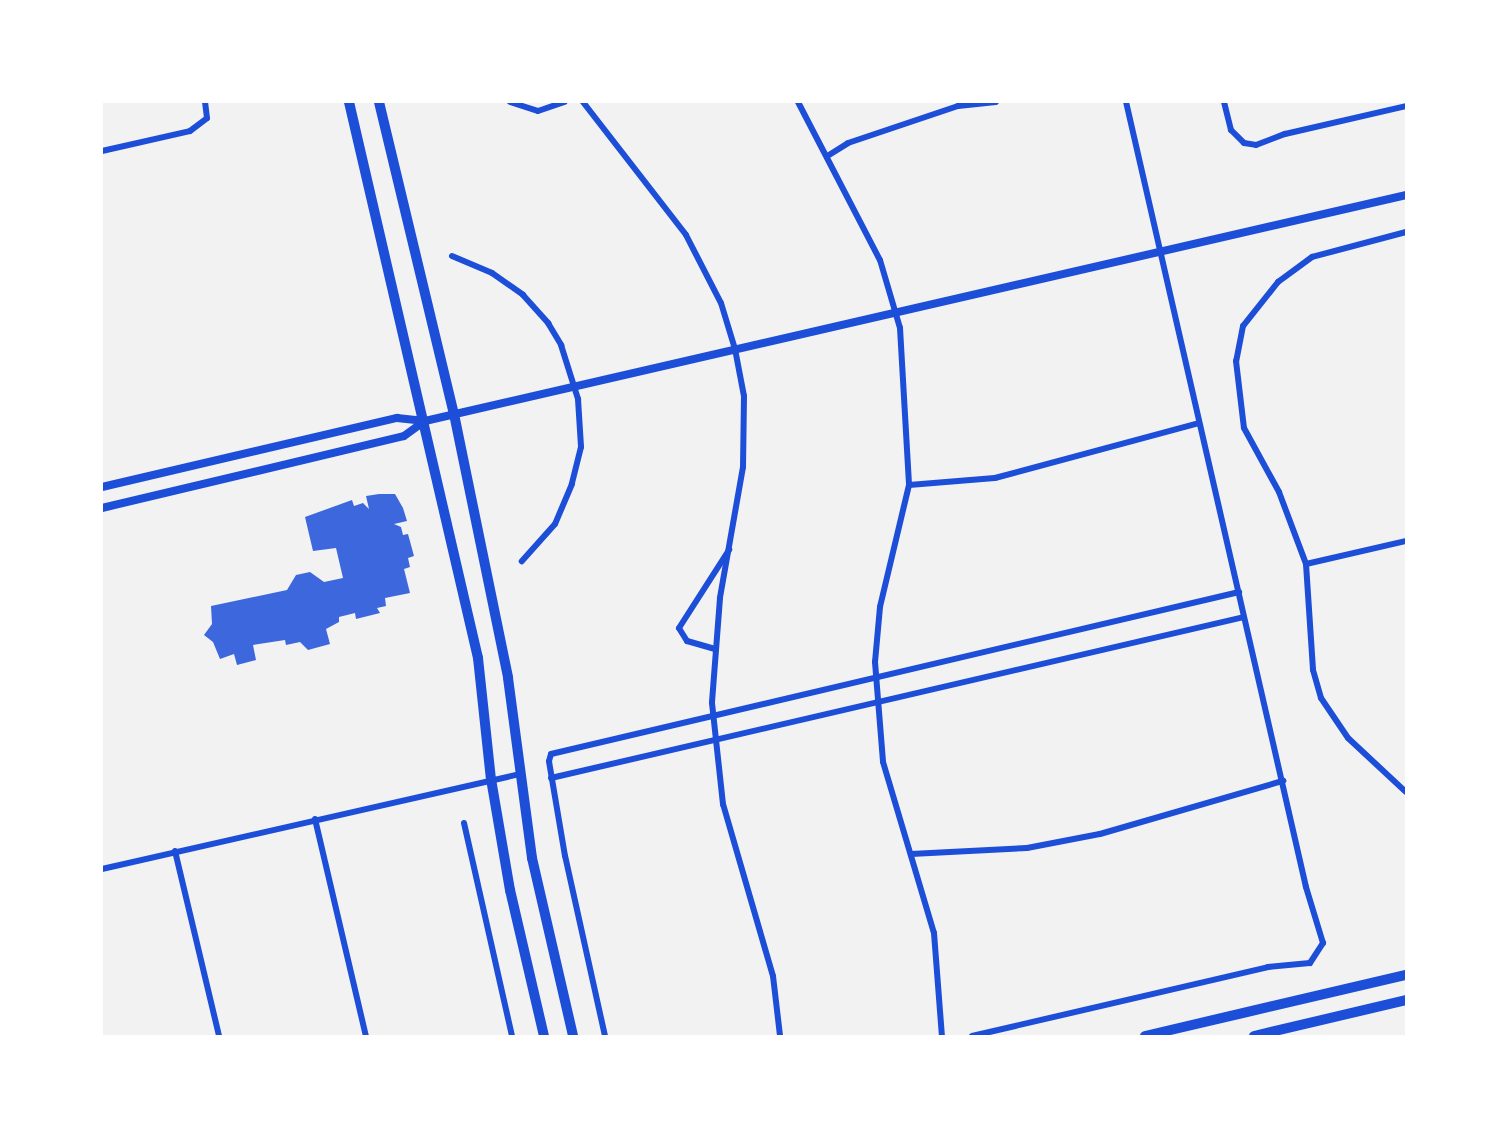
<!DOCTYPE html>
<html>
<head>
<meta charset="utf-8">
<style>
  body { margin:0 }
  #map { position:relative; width:1508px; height:1138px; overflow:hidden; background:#f2f2f2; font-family:Quicksand,sans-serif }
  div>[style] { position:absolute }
  .building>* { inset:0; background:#3d67dc }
  .minor>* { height:6px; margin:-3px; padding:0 3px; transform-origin:3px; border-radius:3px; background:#1d4ed8 }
  .tertiary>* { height:8px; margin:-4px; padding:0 4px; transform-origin:4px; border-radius:4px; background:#1d4ed8 }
  .secondary>* { height:10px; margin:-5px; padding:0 5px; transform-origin:5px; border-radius:5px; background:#1d4ed8 }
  span { translate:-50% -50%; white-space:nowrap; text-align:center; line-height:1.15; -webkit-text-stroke:7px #fff; paint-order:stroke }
  .frame { position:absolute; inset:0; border:103px solid #fff; pointer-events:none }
</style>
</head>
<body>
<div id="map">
  <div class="building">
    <i style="clip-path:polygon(379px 494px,395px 494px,403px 508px,407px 521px,394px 524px,401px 527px,403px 535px,408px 534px,414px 556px,408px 558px,410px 567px,404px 569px,410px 593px,385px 598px,386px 606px,377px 608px,380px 613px,356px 619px,355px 613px,339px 617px,339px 622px,326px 629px,330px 644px,308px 650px,300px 642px,286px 645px,285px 640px,253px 645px,256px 660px,237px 665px,234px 654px,220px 659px,213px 642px,204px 635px,212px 624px,211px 606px,287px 590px,296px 575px,310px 572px,324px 582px,343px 578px,336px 548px,313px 551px,305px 517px,352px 500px,354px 506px,363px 503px,369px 509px,366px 496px)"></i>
  </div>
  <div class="minor">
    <i style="left:510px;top:102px;width:29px;rotate:18deg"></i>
    <i style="left:538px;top:111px;width:28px;rotate:-19deg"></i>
    <i style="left:583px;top:102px;width:168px;rotate:52.2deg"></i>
    <i style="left:686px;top:235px;width:76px;rotate:62.8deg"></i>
    <i style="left:721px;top:303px;width:48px;rotate:73.1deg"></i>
    <i style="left:735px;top:349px;width:48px;rotate:79.2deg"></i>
    <i style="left:744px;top:396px;width:71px;rotate:90.8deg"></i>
    <i style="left:743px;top:467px;width:133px;rotate:100deg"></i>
    <i style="left:720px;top:598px;width:105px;rotate:94.4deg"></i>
    <i style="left:712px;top:703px;width:102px;rotate:83.8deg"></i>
    <i style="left:723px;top:804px;width:179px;rotate:73.8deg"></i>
    <i style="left:773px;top:976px;width:60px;rotate:83.3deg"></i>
    <i style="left:798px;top:102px;width:178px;rotate:62.6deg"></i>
    <i style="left:880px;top:260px;width:71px;rotate:73.6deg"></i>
    <i style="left:900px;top:328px;width:157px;rotate:86.7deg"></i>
    <i style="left:909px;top:485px;width:125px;rotate:103.4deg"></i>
    <i style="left:880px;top:607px;width:55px;rotate:95.2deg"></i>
    <i style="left:875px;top:662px;width:100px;rotate:85.4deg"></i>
    <i style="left:883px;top:762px;width:178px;rotate:73.4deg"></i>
    <i style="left:934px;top:933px;width:103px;rotate:85.6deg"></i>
    <i style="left:1224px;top:102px;width:29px;rotate:76deg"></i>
    <i style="left:1231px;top:130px;width:18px;rotate:45deg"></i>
    <i style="left:1244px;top:143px;width:12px;rotate:9deg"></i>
    <i style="left:1256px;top:145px;width:31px;rotate:-21deg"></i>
    <i style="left:1285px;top:134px;width:124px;rotate:-13deg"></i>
    <i style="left:102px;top:151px;width:90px;rotate:-12.8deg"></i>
    <i style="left:190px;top:131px;width:21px;rotate:-37deg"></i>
    <i style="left:207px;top:118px;width:16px;rotate:-97deg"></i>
    <i style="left:829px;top:155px;width:22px;rotate:-32deg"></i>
    <i style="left:848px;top:143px;width:116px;rotate:-18.6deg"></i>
    <i style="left:958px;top:106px;width:38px;rotate:-6deg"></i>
    <i style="left:1406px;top:232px;width:97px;rotate:165.1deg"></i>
    <i style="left:1312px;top:257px;width:42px;rotate:143.7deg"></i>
    <i style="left:1278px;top:282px;width:56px;rotate:128.5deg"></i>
    <i style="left:1243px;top:326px;width:36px;rotate:101deg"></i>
    <i style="left:1236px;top:361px;width:67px;rotate:83.2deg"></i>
    <i style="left:1244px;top:428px;width:73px;rotate:61.3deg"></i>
    <i style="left:1279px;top:492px;width:77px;rotate:69.4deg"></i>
    <i style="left:1306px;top:564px;width:106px;rotate:86.2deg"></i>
    <i style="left:1313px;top:670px;width:29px;rotate:74deg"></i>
    <i style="left:1321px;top:698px;width:48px;rotate:56deg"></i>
    <i style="left:1348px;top:738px;width:79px;rotate:43deg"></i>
    <i style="left:452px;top:256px;width:43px;rotate:23deg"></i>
    <i style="left:492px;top:273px;width:38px;rotate:35deg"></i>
    <i style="left:523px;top:295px;width:38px;rotate:48deg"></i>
    <i style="left:548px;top:323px;width:26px;rotate:59deg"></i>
    <i style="left:561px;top:345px;width:57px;rotate:72.5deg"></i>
    <i style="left:578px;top:399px;width:48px;rotate:86.4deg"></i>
    <i style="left:581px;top:447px;width:38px;rotate:104deg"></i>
    <i style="left:572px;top:484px;width:43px;rotate:113deg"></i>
    <i style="left:555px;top:524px;width:50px;rotate:131.7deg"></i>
    <i style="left:909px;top:485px;width:86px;rotate:-4.7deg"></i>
    <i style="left:995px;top:478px;width:211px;rotate:-15.1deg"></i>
    <i style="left:1306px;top:564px;width:103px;rotate:-13deg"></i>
    <i style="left:715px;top:649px;width:29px;rotate:-164deg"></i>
    <i style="left:687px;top:641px;width:15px;rotate:-122deg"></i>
    <i style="left:679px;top:628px;width:93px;rotate:-57.3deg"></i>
    <i style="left:551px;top:778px;width:711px;rotate:-13.08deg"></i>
    <i style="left:315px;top:819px;width:223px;rotate:76.8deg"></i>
    <i style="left:464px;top:823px;width:218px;rotate:77.3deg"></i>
    <i style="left:175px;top:851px;width:190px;rotate:76.6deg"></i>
    <i style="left:911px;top:854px;width:116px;rotate:-3deg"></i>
    <i style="left:1027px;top:848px;width:74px;rotate:-10.9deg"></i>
    <i style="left:1100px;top:834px;width:191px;rotate:-16.2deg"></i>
    <i style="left:102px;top:869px;width:428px;rotate:-12.8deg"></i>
    <i style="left:605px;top:1036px;width:184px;rotate:-102.5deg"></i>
    <i style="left:565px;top:856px;width:96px;rotate:-99.6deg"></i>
    <i style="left:549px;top:761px;width:7px;rotate:-74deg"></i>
    <i style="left:551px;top:754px;width:707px;rotate:-13.25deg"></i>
    <i style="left:972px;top:1036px;width:304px;rotate:-13.1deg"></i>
    <i style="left:1268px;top:967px;width:42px;rotate:-5.4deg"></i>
    <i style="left:1310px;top:963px;width:24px;rotate:-57deg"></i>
    <i style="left:1323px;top:943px;width:59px;rotate:-106.9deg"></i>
    <i style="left:1306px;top:887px;width:805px;rotate:-102.91deg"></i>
  </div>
  <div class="tertiary">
    <i style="left:102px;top:487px;width:303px;rotate:-13.2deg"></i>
    <i style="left:397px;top:418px;width:28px;rotate:6deg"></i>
    <i style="left:425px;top:421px;width:1007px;rotate:-12.97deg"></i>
    <i style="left:102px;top:508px;width:310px;rotate:-13.4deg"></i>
    <i style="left:404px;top:436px;width:26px;rotate:-36deg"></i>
  </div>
  <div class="secondary">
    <i style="left:349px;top:102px;width:571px;rotate:76.94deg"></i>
    <i style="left:478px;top:658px;width:122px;rotate:83.9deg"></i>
    <i style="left:491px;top:779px;width:113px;rotate:80.3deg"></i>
    <i style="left:510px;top:890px;width:150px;rotate:76.9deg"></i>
    <i style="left:379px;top:102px;width:321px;rotate:76.5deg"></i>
    <i style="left:454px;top:414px;width:269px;rotate:78.4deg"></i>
    <i style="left:508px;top:678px;width:182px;rotate:82.4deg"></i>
    <i style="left:532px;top:858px;width:183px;rotate:77deg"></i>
    <i style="left:1145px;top:1036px;width:268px;rotate:-13.2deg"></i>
    <i style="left:1254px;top:1036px;width:156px;rotate:-13.3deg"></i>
  </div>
  <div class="frame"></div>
</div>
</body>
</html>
